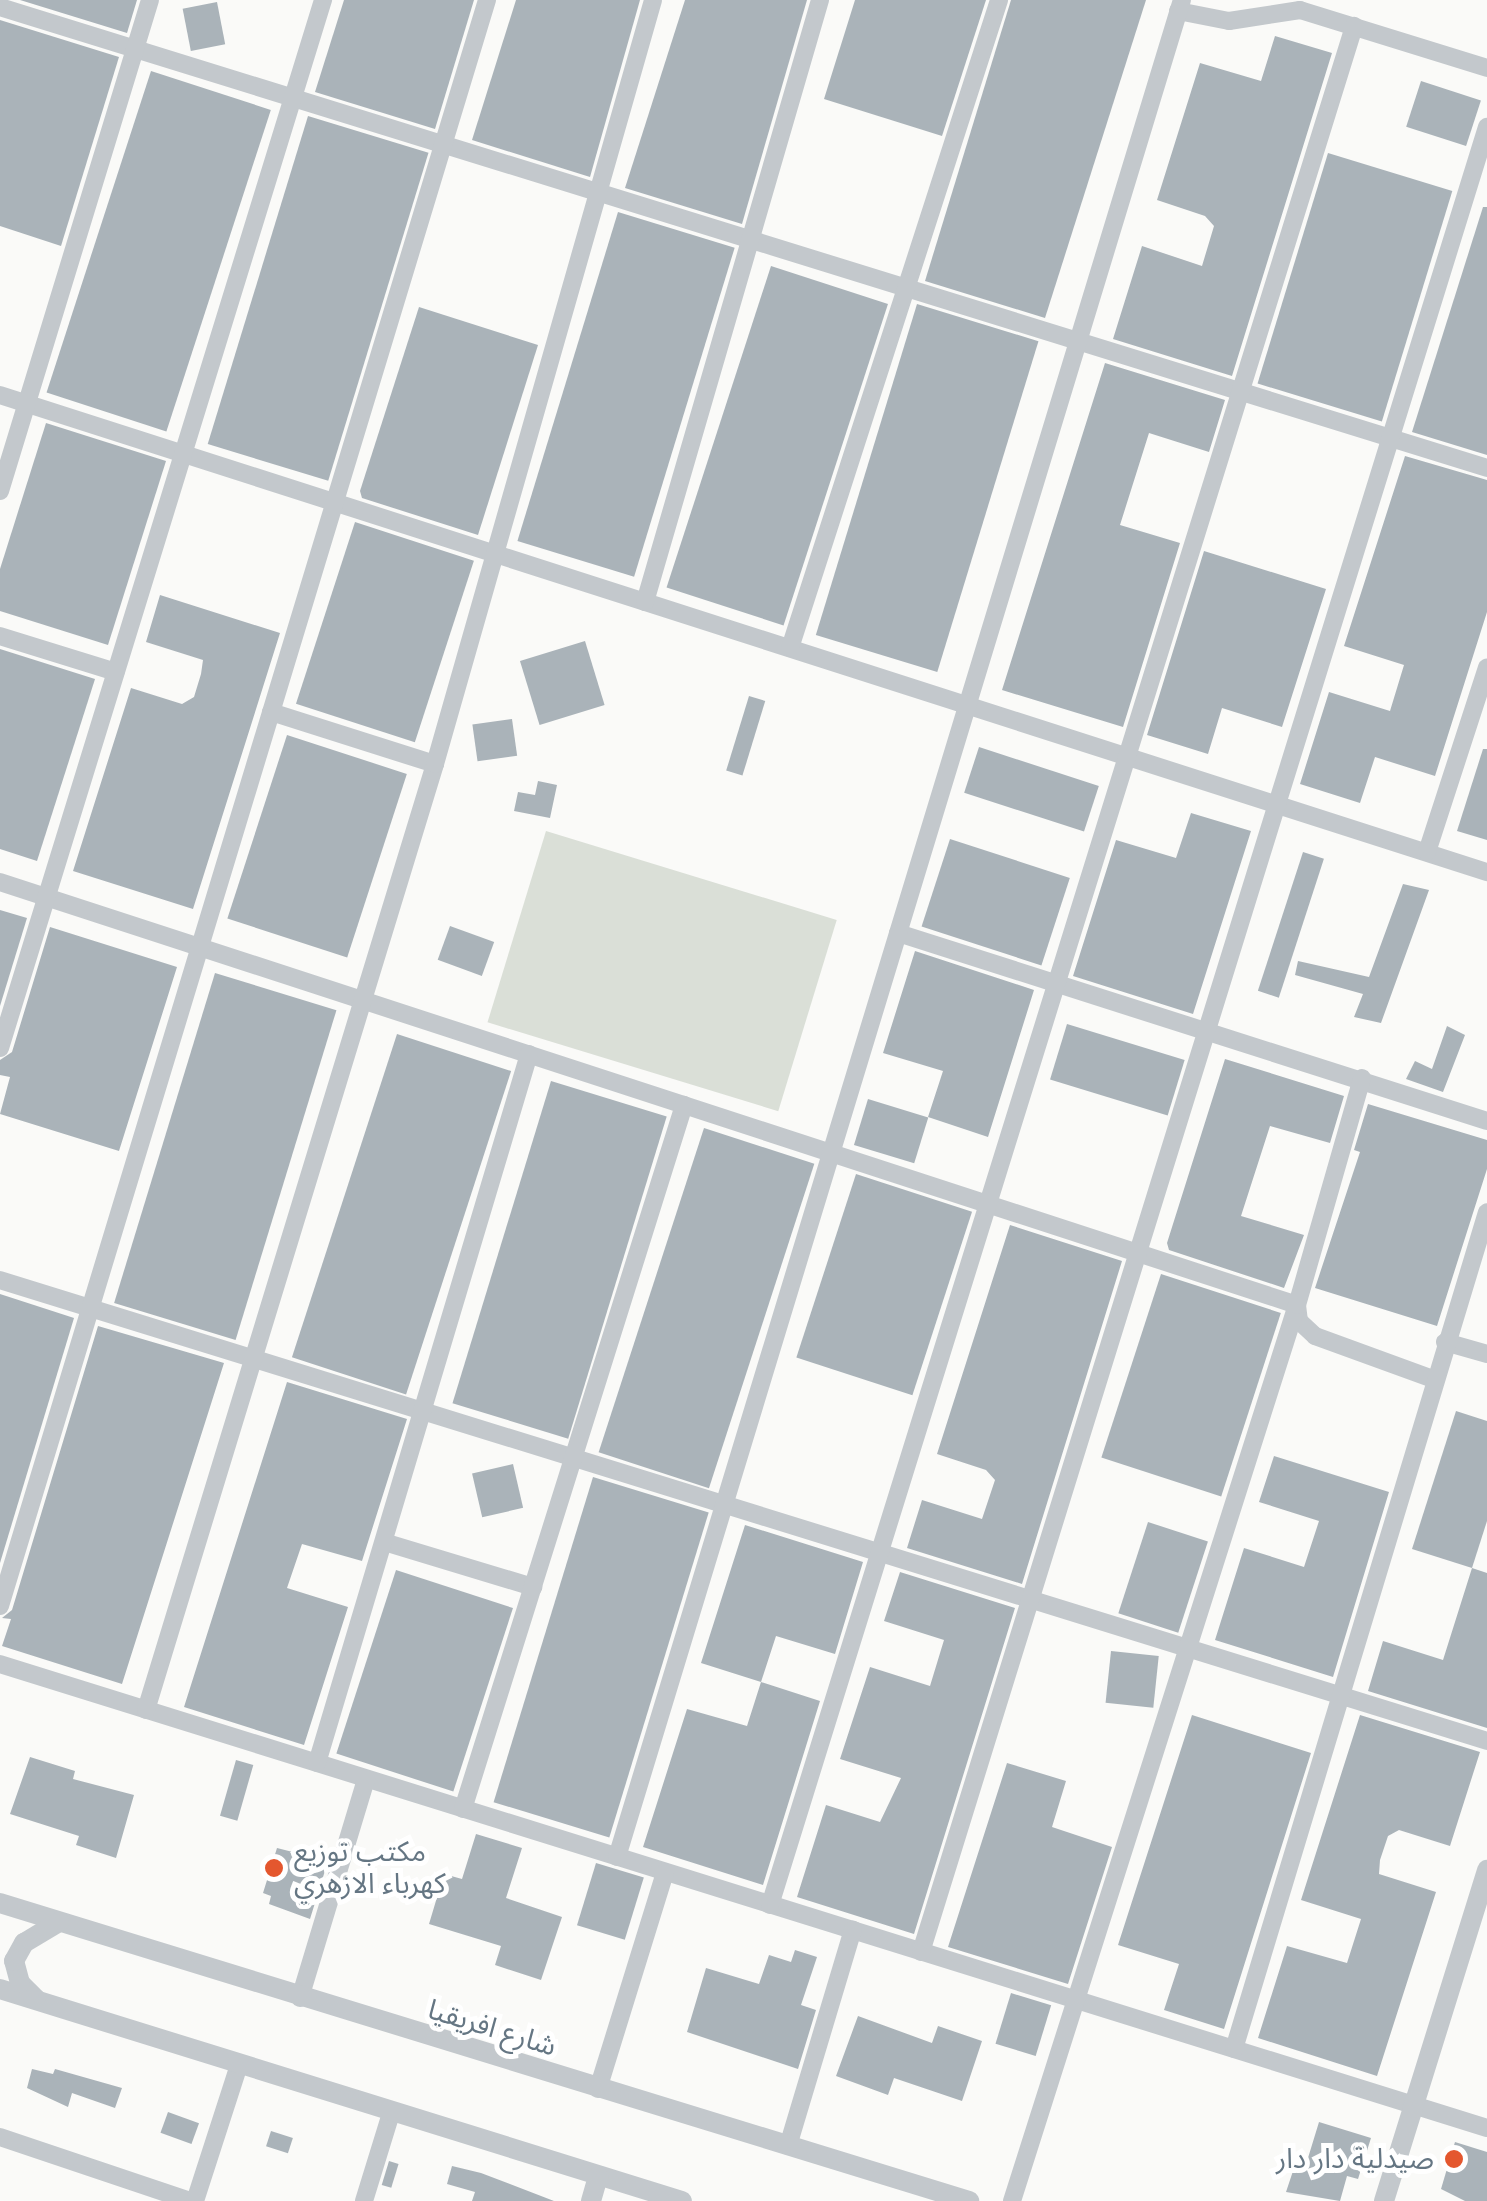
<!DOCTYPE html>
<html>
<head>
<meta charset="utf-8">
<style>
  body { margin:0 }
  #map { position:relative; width:1487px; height:2201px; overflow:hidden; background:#fafaf8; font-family:Helvetica,"Noto Sans Arabic",sans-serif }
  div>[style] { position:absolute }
  .green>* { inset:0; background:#dadfd7; transform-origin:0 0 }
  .building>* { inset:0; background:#aab3b9; transform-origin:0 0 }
  .minor>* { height:18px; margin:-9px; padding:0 9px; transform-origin:9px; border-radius:9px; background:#c3c8cc }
  .tertiary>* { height:20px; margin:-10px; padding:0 10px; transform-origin:10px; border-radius:10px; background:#c3c8cc }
  .dots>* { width:28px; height:28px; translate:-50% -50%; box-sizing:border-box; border:5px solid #fff; border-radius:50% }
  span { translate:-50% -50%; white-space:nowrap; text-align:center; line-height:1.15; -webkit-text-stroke:10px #fff; paint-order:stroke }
  .poi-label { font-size:28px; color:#657683 }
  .left { translate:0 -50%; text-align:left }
  .right { translate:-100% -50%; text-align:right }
  .street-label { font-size:28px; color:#657683 }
</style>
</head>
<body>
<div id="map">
  <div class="green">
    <i style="left:546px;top:831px;width:304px;height:200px;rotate:17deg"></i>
  </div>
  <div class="building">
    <i style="clip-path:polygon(20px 0,137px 0,127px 33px)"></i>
    <i style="clip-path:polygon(344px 0,474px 0,435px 129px,315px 92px)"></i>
    <i style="clip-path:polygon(516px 0,640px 0,590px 177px,472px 140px)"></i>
    <i style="clip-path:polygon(685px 0,807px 0,742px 224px,625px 188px)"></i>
    <i style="clip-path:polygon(855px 0,986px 0,942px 136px,824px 99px)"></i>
    <i style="clip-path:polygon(1011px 0,1146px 0,1045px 318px,925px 281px)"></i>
    <i style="left:217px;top:2px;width:43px;height:35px;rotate:79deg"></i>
    <i style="clip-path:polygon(0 20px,119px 57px,61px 246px,0 226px)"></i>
    <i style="clip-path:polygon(1275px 36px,1332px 53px,1232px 376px,1113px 339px,1142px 246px,1202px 266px,1214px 226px,1205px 216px,1157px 200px,1200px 63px,1261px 81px)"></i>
    <i style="left:151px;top:71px;width:126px;height:338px;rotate:18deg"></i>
    <i style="left:1421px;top:81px;width:63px;height:48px;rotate:18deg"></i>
    <i style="left:308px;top:116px;width:126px;height:343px;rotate:17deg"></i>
    <i style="left:1328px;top:153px;width:130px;height:241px;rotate:17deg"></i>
    <i style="clip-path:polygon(1483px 207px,1487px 207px,1487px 455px,1412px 432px)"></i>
    <i style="left:618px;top:212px;width:122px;height:344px;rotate:17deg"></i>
    <i style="left:771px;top:266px;width:123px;height:338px;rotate:18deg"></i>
    <i style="left:917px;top:304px;width:127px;height:346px;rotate:17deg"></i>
    <i style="clip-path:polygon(419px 307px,538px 345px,478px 535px,362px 498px,360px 491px)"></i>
    <i style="clip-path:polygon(1105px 363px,1225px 400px,1209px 452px,1149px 433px,1120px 525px,1180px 543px,1123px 727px,1002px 690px)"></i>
    <i style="clip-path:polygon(46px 423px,166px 461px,108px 645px,0 611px,0 569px)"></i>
    <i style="clip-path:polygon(1405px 456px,1487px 480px,1487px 612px,1435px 776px,1375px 757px,1360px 803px,1300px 784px,1329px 692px,1390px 711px,1404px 665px,1344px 646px)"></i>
    <i style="left:355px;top:522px;width:125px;height:191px;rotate:18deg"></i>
    <i style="clip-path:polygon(1204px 551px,1326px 589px,1282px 727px,1222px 708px,1208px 754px,1147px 735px)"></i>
    <i style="clip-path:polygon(160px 595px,280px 633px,193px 909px,73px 871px,131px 688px,182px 704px,194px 697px,201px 674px,203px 660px,146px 642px)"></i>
    <i style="left:585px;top:641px;width:67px;height:68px;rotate:73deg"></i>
    <i style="clip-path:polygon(0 649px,95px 679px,37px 861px,0 849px)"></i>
    <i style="left:749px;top:696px;width:17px;height:78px;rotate:17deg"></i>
    <i style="left:512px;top:719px;width:37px;height:40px;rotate:82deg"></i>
    <i style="left:287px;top:735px;width:126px;height:193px;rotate:18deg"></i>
    <i style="left:979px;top:747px;width:126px;height:48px;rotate:18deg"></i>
    <i style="clip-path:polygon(1483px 749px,1487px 749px,1487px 840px,1457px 831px)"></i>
    <i style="clip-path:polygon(538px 781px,557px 785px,550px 818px,514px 811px,518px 792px,535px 795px)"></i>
    <i style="clip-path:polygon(1191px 813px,1251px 831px,1193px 1014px,1073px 976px,1116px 840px,1176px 858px)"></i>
    <i style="left:950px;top:839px;width:126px;height:92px;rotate:18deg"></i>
    <i style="left:1303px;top:852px;width:22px;height:146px;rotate:18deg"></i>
    <i style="clip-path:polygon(1403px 884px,1429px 890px,1381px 1023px,1354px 1017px,1363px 994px,1295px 975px,1298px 961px,1369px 977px)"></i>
    <i style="clip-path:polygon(0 910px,27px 918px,0 1006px)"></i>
    <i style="left:450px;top:926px;width:47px;height:36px;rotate:20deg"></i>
    <i style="clip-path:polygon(50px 927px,177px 967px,119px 1151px,0 1114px,10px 1077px,0 1075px,0 1060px,12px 1052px)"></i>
    <i style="clip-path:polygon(915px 951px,1034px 990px,988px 1137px,928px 1117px,943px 1071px,883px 1053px)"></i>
    <i style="left:215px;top:973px;width:127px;height:345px;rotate:17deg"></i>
    <i style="left:1067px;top:1024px;width:123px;height:58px;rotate:17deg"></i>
    <i style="clip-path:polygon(1447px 1026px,1465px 1035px,1443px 1092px,1406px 1079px,1415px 1061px,1432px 1069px)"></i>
    <i style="left:397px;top:1034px;width:120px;height:340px;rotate:18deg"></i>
    <i style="clip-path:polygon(1225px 1059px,1344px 1096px,1330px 1143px,1270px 1126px,1241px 1216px,1304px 1235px,1284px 1288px,1169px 1250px,1167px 1243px)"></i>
    <i style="left:551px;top:1081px;width:121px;height:337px;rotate:17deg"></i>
    <i style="left:868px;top:1099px;width:63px;height:48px;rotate:17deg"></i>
    <i style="clip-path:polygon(1368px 1104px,1487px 1140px,1487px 1169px,1437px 1326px,1315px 1288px,1360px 1152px,1354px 1150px)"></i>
    <i style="left:704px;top:1128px;width:116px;height:341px;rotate:18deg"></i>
    <i style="left:856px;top:1174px;width:122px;height:193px;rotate:18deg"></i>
    <i style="clip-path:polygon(1010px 1225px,1122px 1261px,1022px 1584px,907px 1548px,922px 1500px,982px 1519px,995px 1480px,986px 1470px,937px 1454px)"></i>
    <i style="left:1161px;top:1274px;width:126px;height:193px;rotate:18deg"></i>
    <i style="clip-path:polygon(0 1294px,74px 1318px,0 1563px)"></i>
    <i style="clip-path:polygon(98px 1326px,224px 1363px,122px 1684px,2px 1646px,11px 1619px,2px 1618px,12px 1610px)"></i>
    <i style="clip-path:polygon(287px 1382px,407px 1419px,362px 1561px,302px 1544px,287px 1588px,348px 1607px,304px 1745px,184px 1707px)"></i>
    <i style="clip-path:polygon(1456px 1411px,1487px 1421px,1487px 1521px,1472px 1568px,1412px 1549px)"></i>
    <i style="clip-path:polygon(1274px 1456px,1389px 1492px,1333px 1677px,1215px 1640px,1244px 1548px,1304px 1567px,1319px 1521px,1259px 1502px)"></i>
    <i style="left:513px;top:1464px;width:45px;height:42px;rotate:77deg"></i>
    <i style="left:593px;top:1477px;width:121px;height:340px;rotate:17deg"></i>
    <i style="left:1148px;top:1522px;width:63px;height:96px;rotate:18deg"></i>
    <i style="clip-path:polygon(745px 1525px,863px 1562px,835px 1654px,776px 1636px,761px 1682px,701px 1663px)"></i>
    <i style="clip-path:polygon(1472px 1568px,1487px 1573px,1487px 1728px,1368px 1691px,1383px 1641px,1443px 1660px)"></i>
    <i style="left:396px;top:1570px;width:123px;height:193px;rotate:18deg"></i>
    <i style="clip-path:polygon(900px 1572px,1015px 1608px,914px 1934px,797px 1897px,826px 1805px,880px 1822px,901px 1778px,840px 1759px,870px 1667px,930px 1686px,944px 1640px,884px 1621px)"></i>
    <i style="left:1111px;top:1651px;width:48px;height:52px;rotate:6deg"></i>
    <i style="clip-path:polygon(761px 1682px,820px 1701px,763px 1885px,643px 1847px,687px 1709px,747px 1726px)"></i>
    <i style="clip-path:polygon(1192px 1715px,1311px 1753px,1224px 2029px,1164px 2010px,1179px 1964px,1118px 1945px)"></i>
    <i style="clip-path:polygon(1360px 1715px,1480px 1752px,1450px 1846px,1399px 1830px,1388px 1836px,1380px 1860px,1379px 1874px,1436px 1892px,1377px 2076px,1258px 2038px,1287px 1946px,1347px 1963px,1361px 1919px,1301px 1900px)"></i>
    <i style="clip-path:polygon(30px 1757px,75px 1771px,73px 1779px,134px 1795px,116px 1858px,76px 1845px,79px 1836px,10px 1814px)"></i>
    <i style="left:236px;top:1760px;width:18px;height:58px;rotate:16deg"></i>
    <i style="clip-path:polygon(1007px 1763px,1066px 1781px,1052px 1827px,1112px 1847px,1068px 1984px,948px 1947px)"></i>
    <i style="clip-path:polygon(476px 1834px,522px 1848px,506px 1898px,562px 1917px,541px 1980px,495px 1965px,501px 1946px,429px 1924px,444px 1874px,462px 1879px)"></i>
    <i style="clip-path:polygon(277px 1848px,328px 1861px,310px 1919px,269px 1904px,271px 1896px,263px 1893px)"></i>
    <i style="left:596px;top:1863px;width:50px;height:65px;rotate:17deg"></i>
    <i style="clip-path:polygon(795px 1950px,817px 1957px,801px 2005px,816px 2010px,798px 2069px,687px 2032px,706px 1968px,759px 1984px,769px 1955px,791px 1962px)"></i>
    <i style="left:1011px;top:1993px;width:42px;height:53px;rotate:17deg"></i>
    <i style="clip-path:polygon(858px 2016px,932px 2043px,938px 2026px,982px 2041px,962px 2101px,894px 2078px,888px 2095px,836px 2076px)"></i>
    <i style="clip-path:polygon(32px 2069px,53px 2074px,55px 2069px,122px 2088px,115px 2108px,72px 2093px,68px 2107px,27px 2088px)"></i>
    <i style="left:168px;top:2112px;width:33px;height:22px;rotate:20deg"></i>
    <i style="clip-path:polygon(1319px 2122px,1371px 2138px,1358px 2179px,1347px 2176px,1340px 2201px,1286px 2192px,1294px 2168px,1304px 2171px)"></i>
    <i style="left:271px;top:2131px;width:23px;height:16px;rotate:18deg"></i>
    <i style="clip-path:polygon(1455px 2142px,1487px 2152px,1487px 2201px,1465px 2201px,1441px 2189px)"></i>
    <i style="left:389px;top:2161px;width:10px;height:25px;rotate:17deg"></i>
    <i style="clip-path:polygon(452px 2166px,481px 2173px,554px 2201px,472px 2201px,475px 2192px,447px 2184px)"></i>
  </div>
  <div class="minor">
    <i style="left:0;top:7px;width:1557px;rotate:17.22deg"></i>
    <i style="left:1178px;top:11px;width:52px;rotate:11.1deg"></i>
    <i style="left:1229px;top:21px;width:72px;rotate:-8.8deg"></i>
    <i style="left:1300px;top:10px;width:196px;rotate:17.2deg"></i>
    <i style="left:0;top:395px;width:1562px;rotate:17.79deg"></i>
    <i style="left:0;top:491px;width:513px;rotate:-73.01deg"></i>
    <i style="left:645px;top:602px;width:627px;rotate:-73.79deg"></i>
    <i style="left:0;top:636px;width:121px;rotate:17.2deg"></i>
    <i style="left:790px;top:648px;width:681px;rotate:-72.12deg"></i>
    <i style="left:271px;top:712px;width:172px;rotate:17.6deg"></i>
    <i style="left:1427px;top:852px;width:194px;rotate:-72deg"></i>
    <i style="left:0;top:882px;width:1364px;rotate:18.06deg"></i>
    <i style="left:1297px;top:1305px;width:16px;rotate:83deg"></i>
    <i style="left:1299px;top:1321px;width:22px;rotate:43deg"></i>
    <i style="left:1315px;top:1336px;width:126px;rotate:20deg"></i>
    <i style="left:898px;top:933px;width:618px;rotate:17.7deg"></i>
    <i style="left:0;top:1048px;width:1097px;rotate:-72.87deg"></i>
    <i style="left:0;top:1280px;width:1557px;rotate:17.22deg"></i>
    <i style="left:1445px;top:1342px;width:44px;rotate:15.9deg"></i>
    <i style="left:384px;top:1542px;width:156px;rotate:16.8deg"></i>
    <i style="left:0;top:1606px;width:1678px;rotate:-73.13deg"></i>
    <i style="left:0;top:1664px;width:1558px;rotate:17.33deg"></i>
    <i style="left:146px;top:1710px;width:989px;rotate:-73.01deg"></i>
    <i style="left:435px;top:764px;width:794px;rotate:-74.07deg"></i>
    <i style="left:317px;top:1763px;width:740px;rotate:-73.35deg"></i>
    <i style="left:463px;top:1809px;width:738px;rotate:-72.57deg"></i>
    <i style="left:617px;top:1857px;width:1941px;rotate:-73.08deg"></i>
    <i style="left:770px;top:1905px;width:1968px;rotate:-72.73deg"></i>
    <i style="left:921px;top:1952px;width:1911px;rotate:-72.77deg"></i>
    <i style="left:300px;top:1998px;width:229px;rotate:-73.2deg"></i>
    <i style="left:1234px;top:2049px;width:874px;rotate:-73.18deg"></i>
    <i style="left:598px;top:2089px;width:227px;rotate:-72.8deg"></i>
    <i style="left:0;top:2137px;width:200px;rotate:18.6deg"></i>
    <i style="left:788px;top:2146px;width:226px;rotate:-73.3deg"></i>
    <i style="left:195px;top:2201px;width:143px;rotate:-72.1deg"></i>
    <i style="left:364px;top:2201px;width:92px;rotate:-72.9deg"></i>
    <i style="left:1012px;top:2201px;width:940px;rotate:-72.36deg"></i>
    <i style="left:1297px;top:1305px;width:236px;rotate:-74deg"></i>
  </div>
  <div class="tertiary">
    <i style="left:0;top:1903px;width:1014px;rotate:17.09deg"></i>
    <i style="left:0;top:1989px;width:714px;rotate:17.27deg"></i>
    <i style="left:36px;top:1999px;width:23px;rotate:-135deg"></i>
    <i style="left:20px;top:1983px;width:23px;rotate:-105deg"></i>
    <i style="left:14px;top:1961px;width:21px;rotate:-61deg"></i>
    <i style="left:24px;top:1943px;width:41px;rotate:-31deg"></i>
    <i style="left:591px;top:2201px;width:26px;rotate:-74deg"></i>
    <i style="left:1384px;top:2201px;width:347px;rotate:-72.7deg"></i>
  </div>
  <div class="dots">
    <i style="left:274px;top:1868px;background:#e4572e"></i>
    <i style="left:1454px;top:2159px;background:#e4572e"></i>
  </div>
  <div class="poi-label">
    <span class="left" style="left:294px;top:1868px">مكتب توزيع<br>كهرباء الازهري</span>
    <span class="right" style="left:1434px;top:2159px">صيدلية دار دار</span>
  </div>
  <div class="street-label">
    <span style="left:492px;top:2028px;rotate:17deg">شارع افريقيا</span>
  </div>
</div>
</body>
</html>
